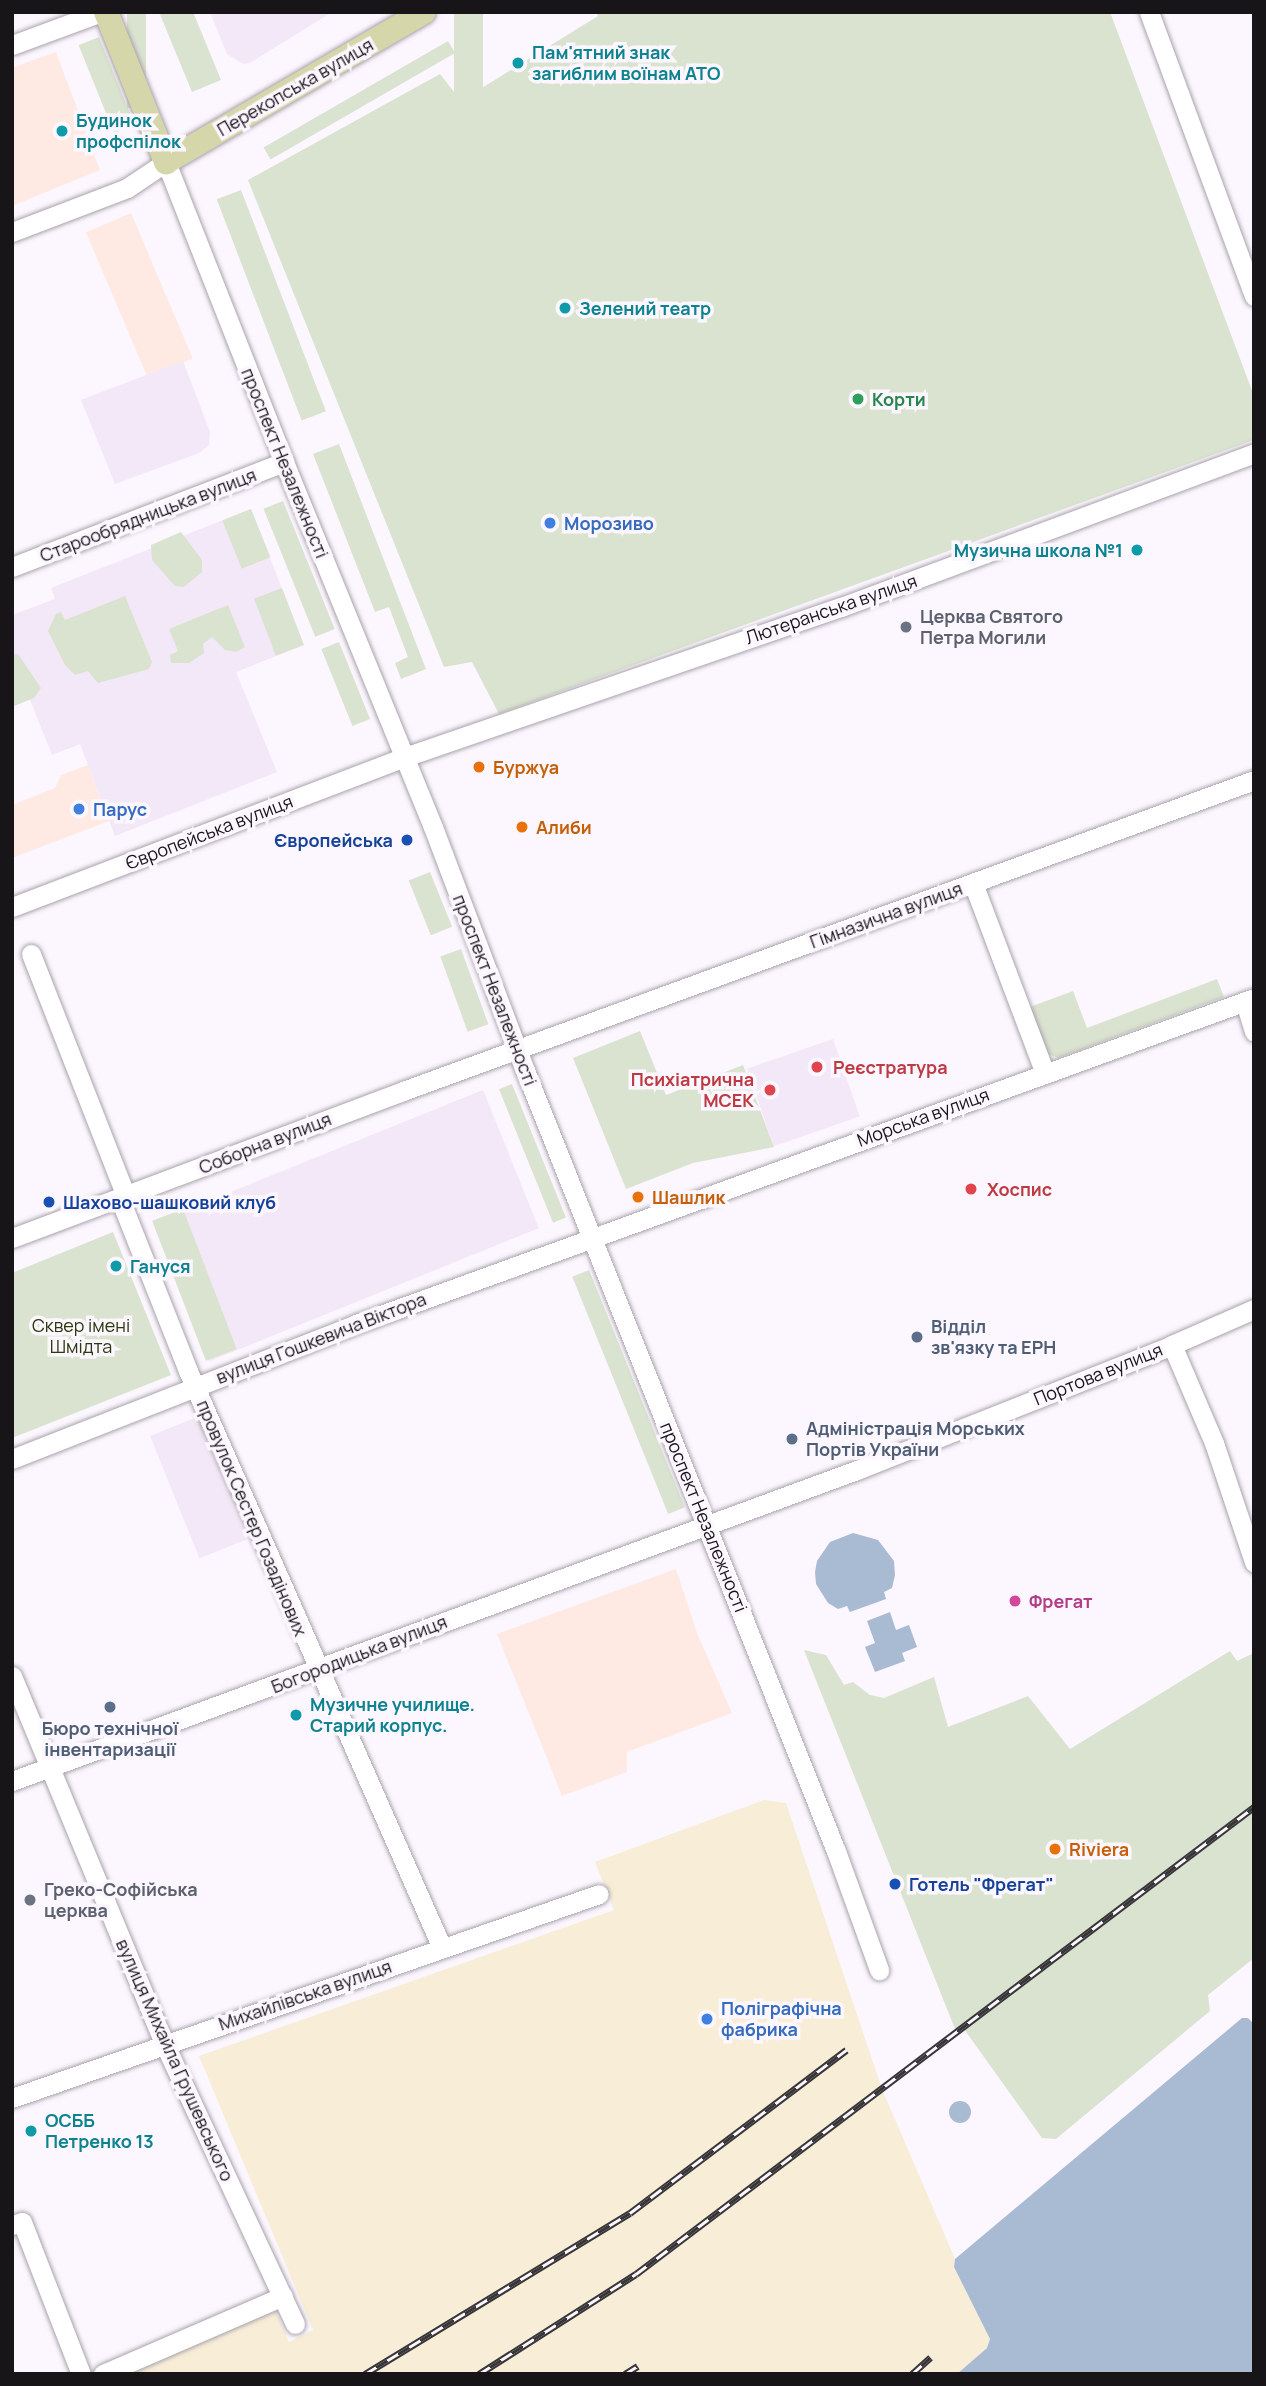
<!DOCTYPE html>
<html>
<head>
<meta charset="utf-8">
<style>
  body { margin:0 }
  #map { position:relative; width:1266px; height:2386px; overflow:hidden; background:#fcf6ff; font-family:Manrope,sans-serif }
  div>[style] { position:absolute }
  .commercial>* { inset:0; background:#feeae3; transform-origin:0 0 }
  .industrial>* { inset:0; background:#f8eed8 }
  .built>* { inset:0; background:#f3e8f7; transform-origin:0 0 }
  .green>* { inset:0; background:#dae2d0; transform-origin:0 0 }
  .water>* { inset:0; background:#a9bad3 }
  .round { border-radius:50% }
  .roads { filter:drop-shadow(0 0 2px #a9a3ab) drop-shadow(0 0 2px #a9a3ab) }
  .minor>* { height:19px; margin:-9.5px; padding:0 9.5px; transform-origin:9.5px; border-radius:9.5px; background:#fff }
  .major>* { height:24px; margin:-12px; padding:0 12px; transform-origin:12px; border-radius:12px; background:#d5d7aa }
  .rail>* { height:7px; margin-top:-3.5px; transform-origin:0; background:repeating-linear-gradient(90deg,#fcf6ff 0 13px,#373539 0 26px); box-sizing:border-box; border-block:2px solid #373539 }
  .dots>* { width:19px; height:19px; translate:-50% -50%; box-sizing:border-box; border:4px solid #fcf6ff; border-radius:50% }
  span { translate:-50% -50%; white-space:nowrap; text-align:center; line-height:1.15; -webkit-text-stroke:7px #fcf6ff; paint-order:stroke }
  .culture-label { font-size:18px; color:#0d838f; font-weight:700 }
  .left { translate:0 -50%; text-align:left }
  .right { translate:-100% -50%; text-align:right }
  .street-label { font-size:18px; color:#171518 }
  .leisure-label { font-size:18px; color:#27864d; font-weight:700 }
  .shop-label { font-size:18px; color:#366cbe; font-weight:700 }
  .worship-label { font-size:18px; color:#5b616d; font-weight:700 }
  .food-label { font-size:18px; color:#c56008; font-weight:700 }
  .transit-label { font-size:18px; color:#164399; font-weight:700 }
  .health-label { font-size:18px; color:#be3a42; font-weight:700 }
  .park-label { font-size:18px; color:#2b3a0d }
  .service-label { font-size:18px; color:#4e5e75; font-weight:700 }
  .hotel-label { font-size:18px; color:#b23c85; font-weight:700 }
  .frame { position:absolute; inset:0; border:14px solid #171518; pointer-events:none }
</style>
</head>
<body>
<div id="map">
  <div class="commercial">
    <i style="clip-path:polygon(56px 52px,100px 170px,12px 206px,12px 68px)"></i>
    <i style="left:131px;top:213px;width:158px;height:49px;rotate:67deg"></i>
    <i style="clip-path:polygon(88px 765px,109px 821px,12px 858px,12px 805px,55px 788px,61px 775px)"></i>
    <i style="clip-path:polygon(676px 1569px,697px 1633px,732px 1713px,627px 1752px,627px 1772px,562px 1796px,497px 1634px)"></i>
  </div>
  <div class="industrial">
    <i style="clip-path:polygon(764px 1800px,786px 1803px,882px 2089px,955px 2259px,954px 2267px,990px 2339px,987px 2348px,957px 2374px,121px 2374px,275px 2309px,289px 2342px,313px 2330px,199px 2056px,614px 1910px,595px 1862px)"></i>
  </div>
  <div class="built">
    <i style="clip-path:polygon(210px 12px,332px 12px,250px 63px,243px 64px,227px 54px)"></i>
    <i style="clip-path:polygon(183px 361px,210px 432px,209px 445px,199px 453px,115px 484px,81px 400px)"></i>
    <i style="clip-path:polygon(251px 509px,304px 645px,236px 672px,277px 772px,115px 836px,80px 744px,52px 755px,12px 655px,12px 615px,55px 599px,51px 588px)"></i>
    <i style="left:833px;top:1039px;width:82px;height:91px;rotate:71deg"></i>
    <i style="left:483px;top:1090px;width:149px;height:356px;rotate:68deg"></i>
    <i style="left:202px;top:1415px;width:132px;height:56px;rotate:68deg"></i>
  </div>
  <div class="green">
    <i style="left:127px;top:12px;width:19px;height:96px"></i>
    <i style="clip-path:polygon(159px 12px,193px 12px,221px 80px,192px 92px)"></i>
    <i style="left:454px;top:12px;width:29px;height:235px"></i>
    <i style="clip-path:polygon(596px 12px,1110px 12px,1254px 396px,1254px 440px,499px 714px,472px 662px,444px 667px,248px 180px,440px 74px,461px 101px,598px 16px)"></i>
    <i style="left:99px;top:37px;width:95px;height:22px;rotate:68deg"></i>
    <i style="left:448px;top:41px;width:14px;height:213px;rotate:60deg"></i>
    <i style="left:241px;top:190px;width:237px;height:26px;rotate:69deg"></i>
    <i style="clip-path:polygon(339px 444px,426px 669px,401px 679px,395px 663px,408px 657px,389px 607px,375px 612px,313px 454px)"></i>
    <i style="left:283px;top:501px;width:138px;height:21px;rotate:68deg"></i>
    <i style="left:251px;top:509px;width:52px;height:31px;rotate:68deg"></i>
    <i style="clip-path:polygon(181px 532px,202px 560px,202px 572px,184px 587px,175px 586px,152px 560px,151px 545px)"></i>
    <i style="left:282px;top:588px;width:61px;height:30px;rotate:69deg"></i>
    <i style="clip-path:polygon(125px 596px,152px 662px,149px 669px,98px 683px,88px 671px,75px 675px,65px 665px,48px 631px,56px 614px,61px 612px,65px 620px)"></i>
    <i style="clip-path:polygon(228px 605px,245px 647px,236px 652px,225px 650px,212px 637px,203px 644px,204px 653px,189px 663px,171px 663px,170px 655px,178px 651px,169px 629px)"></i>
    <i style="left:339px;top:642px;width:83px;height:19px;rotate:68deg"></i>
    <i style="clip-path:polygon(18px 654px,41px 688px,34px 698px,14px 706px,12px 655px)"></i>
    <i style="left:430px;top:872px;width:59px;height:23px;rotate:68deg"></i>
    <i style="left:461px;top:949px;width:80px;height:22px;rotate:70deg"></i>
    <i style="clip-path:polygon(1217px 979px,1224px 997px,1058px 1058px,1048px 1054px,1030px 1007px,1073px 991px,1087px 1028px)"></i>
    <i style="clip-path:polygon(640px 1031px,666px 1095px,743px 1065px,774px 1147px,693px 1163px,626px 1189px,573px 1058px)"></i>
    <i style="left:512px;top:1084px;width:144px;height:14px;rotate:68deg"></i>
    <i style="left:183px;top:1209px;width:150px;height:33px;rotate:69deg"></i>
    <i style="clip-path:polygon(113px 1232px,171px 1375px,12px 1438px,12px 1273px)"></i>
    <i style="left:589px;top:1270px;width:256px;height:18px;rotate:68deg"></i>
    <i style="clip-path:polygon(804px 1650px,826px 1655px,844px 1685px,853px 1682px,870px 1695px,884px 1698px,934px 1677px,948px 1727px,1028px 1696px,1070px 1749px,1230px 1651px,1237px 1661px,1254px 1653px,1254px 1958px,1208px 1995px,1210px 2011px,1056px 2139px,1042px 2138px,964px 2029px,957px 2034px)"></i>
  </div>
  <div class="water">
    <i style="clip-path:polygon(853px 1533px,878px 1540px,894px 1561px,895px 1575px,892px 1588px,884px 1592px,886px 1599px,850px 1612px,847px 1606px,838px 1609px,828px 1603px,816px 1584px,815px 1572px,817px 1561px,830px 1542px)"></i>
    <i style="clip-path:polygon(890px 1612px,896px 1630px,909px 1625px,917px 1647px,902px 1653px,905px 1661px,875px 1672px,865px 1647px,875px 1643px,867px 1621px)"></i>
    <i style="clip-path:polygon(1242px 2018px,1248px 2018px,1254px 2024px,1254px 2374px,957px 2374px,987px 2348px,990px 2339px,954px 2267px,955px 2259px)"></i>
    <i class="round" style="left:949px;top:2101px;width:22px;height:22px"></i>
  </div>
  <div class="roads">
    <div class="minor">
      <i style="left:1149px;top:12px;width:303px;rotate:69.7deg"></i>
      <i style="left:12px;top:45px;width:95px;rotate:-20.3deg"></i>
      <i style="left:12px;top:232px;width:123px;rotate:-20.9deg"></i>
      <i style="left:127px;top:188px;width:47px;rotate:-33.7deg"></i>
      <i style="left:166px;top:162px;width:322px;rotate:68.5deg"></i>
      <i style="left:284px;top:462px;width:394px;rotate:67.8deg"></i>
      <i style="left:433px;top:827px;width:260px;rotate:69.3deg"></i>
      <i style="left:525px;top:1070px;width:841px;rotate:68.29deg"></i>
      <i style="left:836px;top:1851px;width:127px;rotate:70.1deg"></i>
      <i style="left:12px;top:567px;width:292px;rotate:-21.1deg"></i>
      <i style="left:973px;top:883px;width:204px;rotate:69.3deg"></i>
      <i style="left:12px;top:907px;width:421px;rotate:-20.9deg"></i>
      <i style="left:405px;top:757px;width:461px;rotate:-19deg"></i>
      <i style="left:841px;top:607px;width:441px;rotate:-20.4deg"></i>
      <i style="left:31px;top:954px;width:261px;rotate:68.6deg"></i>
      <i style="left:1245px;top:1002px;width:31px;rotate:73deg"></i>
      <i style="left:120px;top:1199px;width:185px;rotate:68.4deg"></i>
      <i style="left:188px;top:1371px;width:630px;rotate:66.24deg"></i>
      <i style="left:12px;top:1238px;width:418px;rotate:-20.6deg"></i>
      <i style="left:403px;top:1091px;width:906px;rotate:-20.07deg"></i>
      <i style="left:1172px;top:1345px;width:107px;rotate:66.8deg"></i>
      <i style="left:1214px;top:1443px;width:126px;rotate:71.4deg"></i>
      <i style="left:12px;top:1459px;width:370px;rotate:-21.4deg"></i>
      <i style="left:356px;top:1324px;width:955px;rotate:-19.95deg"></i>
      <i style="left:12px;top:1676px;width:397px;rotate:67.5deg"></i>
      <i style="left:164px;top:2043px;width:310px;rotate:65deg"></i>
      <i style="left:12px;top:1781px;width:900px;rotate:-20.21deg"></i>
      <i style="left:857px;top:1470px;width:339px;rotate:-21.6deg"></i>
      <i style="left:1172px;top:1345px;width:90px;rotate:-23.7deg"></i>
      <i style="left:12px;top:2098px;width:621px;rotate:-19.16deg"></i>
      <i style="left:12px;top:2225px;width:10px;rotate:-17deg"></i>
      <i style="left:22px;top:2222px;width:163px;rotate:68.8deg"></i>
      <i style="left:103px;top:2374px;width:196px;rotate:-23.4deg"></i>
    </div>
    <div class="major">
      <i style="left:106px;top:12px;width:162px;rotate:68.2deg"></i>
      <i style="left:166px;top:162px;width:298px;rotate:-30.2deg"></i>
    </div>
  </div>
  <div class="rail">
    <i style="left:365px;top:2374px;width:310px;rotate:-31.3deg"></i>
    <i style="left:630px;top:2213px;width:271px;rotate:-37deg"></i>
    <i style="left:479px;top:2374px;width:186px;rotate:-32.5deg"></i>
    <i style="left:636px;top:2274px;width:775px;rotate:-37.08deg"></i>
    <i style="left:625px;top:2374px;width:15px;rotate:-32deg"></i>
    <i style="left:912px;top:2374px;width:25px;rotate:-42deg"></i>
  </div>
  <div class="dots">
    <i style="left:518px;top:63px;background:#0f9aa8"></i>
    <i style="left:62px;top:131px;background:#0f9aa8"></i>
    <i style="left:565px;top:308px;background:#0f9aa8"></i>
    <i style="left:858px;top:399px;background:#2e9e5b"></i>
    <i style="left:550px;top:523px;background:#3f7fe0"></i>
    <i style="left:1137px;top:550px;background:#0f9aa8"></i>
    <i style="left:906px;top:627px;background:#6b7280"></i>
    <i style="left:479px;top:767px;background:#e8710a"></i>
    <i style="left:79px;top:809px;background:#3f7fe0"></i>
    <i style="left:522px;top:827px;background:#e8710a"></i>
    <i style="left:407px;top:840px;background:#1a4fb4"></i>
    <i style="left:817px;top:1067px;background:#e0444e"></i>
    <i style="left:770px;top:1090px;background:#e0444e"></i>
    <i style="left:971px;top:1189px;background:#e0444e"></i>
    <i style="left:638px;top:1197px;background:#e8710a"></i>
    <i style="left:49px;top:1202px;background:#1a4fb4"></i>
    <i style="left:116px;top:1266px;background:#0f9aa8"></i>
    <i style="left:917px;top:1337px;background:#5c6f8a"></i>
    <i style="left:792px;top:1439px;background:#5c6f8a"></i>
    <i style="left:1015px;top:1601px;background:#d1479c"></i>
    <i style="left:110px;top:1707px;background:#5c6f8a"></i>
    <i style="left:296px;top:1715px;background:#0f9aa8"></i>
    <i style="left:1055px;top:1849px;background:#e8710a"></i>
    <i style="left:895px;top:1884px;background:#1a4fb4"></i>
    <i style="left:30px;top:1900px;background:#6b7280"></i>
    <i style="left:707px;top:2019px;background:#3f7fe0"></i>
    <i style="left:31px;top:2131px;background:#0f9aa8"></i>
  </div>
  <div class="culture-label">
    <span class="left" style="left:532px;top:63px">Пам'ятний знак<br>загиблим воїнам АТО</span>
    <span class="left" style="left:76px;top:131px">Будинок<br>профспілок</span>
    <span class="left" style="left:579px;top:308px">Зелений театр</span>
    <span class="right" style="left:1123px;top:550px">Музична школа №1</span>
    <span class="left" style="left:130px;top:1266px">Гануся</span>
    <span class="left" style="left:310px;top:1715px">Музичне училище.<br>Старий корпус.</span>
    <span class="left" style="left:45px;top:2131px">ОСББ<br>Петренко 13</span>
  </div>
  <div class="street-label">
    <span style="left:295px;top:87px;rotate:-30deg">Перекопська вулиця</span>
    <span style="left:285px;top:463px;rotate:68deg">проспект Незалежності</span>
    <span style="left:148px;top:515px;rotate:-21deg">Старообрядницька вулиця</span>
    <span style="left:831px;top:609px;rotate:-19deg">Лютеранська вулиця</span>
    <span style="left:209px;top:832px;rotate:-21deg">Європейська вулиця</span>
    <span style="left:886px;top:915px;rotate:-20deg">Гімназична вулиця</span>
    <span style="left:495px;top:990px;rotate:69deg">проспект Незалежності</span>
    <span style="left:923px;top:1117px;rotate:-20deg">Морська вулиця</span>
    <span style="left:265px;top:1143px;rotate:-21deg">Соборна вулиця</span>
    <span style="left:321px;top:1338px;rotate:-21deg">вулиця Гошкевича Віктора</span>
    <span style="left:1098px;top:1374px;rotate:-22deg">Портова вулиця</span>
    <span style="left:704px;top:1517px;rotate:68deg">проспект Незалежності</span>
    <span style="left:252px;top:1518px;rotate:67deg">провулок Сестер Гозадінових</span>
    <span style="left:359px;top:1654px;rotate:-21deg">Богородицька вулиця</span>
    <span style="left:305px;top:1995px;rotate:-19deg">Михайлівська вулиця</span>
    <span style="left:175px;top:2060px;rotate:66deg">вулиця Михайла Грушевського</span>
  </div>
  <div class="leisure-label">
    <span class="left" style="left:872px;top:399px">Корти</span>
  </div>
  <div class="shop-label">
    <span class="left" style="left:564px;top:523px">Морозиво</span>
    <span class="left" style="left:93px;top:809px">Парус</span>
    <span class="left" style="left:721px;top:2019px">Поліграфічна<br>фабрика</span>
  </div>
  <div class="worship-label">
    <span class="left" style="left:920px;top:627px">Церква Святого<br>Петра Могили</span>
    <span class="left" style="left:44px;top:1900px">Греко-Софійська<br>церква</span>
  </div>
  <div class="food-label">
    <span class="left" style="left:493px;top:767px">Буржуа</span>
    <span class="left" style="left:536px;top:827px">Алиби</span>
    <span class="left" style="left:652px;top:1197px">Шашлик</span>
    <span class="left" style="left:1069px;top:1849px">Riviera</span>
  </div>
  <div class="transit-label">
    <span class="right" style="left:393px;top:840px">Європейська</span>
    <span class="left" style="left:63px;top:1202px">Шахово-шашковий клуб</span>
    <span class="left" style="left:909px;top:1884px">Готель "Фрегат"</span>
  </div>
  <div class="health-label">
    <span class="left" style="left:833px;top:1067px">Реєстратура</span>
    <span class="right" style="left:754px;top:1090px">Психіатрична<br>МСЕК</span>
    <span class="left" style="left:987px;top:1189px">Хоспис</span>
  </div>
  <div class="park-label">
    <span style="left:81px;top:1336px">Сквер імені<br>Шмідта</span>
  </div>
  <div class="service-label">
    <span class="left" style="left:931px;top:1337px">Відділ<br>зв'язку та ЕРН</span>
    <span class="left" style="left:806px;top:1439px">Адміністрація Морських<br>Портів України</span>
    <span style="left:110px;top:1739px">Бюро технічної<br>інвентаризації</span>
  </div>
  <div class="hotel-label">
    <span class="left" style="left:1029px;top:1601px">Фрегат</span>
  </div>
  <div class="frame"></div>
</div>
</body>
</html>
